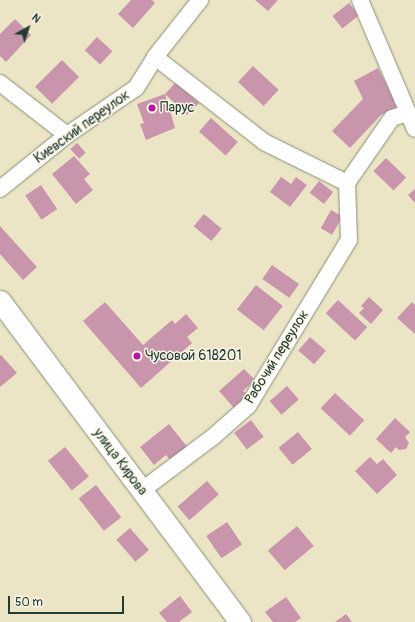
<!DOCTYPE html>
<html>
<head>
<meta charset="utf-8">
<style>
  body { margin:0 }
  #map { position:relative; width:415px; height:622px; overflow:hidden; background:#ece5c5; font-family:Pangolin,sans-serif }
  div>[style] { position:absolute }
  .building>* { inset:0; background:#c895ad; transform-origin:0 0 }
  .roads { filter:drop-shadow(0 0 1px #86917c) drop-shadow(0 0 1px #86917c) }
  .minor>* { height:16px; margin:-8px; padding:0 8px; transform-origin:8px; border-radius:8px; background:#fff }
  .tertiary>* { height:21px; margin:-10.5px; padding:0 10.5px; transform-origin:10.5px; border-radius:10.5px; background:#fff }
  .dots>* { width:11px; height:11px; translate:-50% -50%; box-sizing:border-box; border:2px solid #fcf5e5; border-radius:50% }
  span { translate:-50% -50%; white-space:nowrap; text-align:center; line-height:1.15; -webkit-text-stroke:3px #fcf5e5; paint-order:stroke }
  .poi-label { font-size:14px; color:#1f3d34 }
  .left { translate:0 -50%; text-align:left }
  .street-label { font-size:14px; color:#1f3d34 }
  .north { position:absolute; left:8px; top:8px; width:40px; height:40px; -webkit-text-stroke:3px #fcf5e5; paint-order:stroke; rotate:40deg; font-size:11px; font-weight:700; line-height:16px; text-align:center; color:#1f3d34 }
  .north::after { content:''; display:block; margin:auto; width:14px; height:18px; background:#1f3d34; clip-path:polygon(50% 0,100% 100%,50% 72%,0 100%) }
  .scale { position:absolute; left:8px; top:596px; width:116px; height:18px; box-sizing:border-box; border:2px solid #1f3d34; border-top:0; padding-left:5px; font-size:12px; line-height:14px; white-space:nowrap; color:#1f3d34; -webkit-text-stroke:3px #fcf5e5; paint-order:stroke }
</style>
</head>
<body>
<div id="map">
  <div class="building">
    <i style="clip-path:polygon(131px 0,152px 0,155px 3px,133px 28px,118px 14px)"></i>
    <i style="clip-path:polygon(255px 0,278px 0,268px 11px)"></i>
    <i style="left:349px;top:3px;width:16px;height:21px;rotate:52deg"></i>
    <i style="clip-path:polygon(15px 19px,31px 35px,6px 62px,0 56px,0 34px)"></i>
    <i style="left:97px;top:37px;width:21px;height:18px;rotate:43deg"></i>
    <i style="left:62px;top:60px;width:24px;height:38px;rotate:45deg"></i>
    <i style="left:253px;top:66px;width:35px;height:22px;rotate:43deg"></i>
    <i style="clip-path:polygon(378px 68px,398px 107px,381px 115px,350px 148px,332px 131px,363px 99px,354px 81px)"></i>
    <i style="clip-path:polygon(176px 82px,199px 103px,187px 115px,165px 94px,175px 128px,146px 140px,140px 124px,144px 123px,137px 104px,165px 94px)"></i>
    <i style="left:211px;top:118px;width:36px;height:18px;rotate:42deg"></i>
    <i style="left:77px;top:143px;width:13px;height:9px;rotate:48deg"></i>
    <i style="clip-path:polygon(74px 156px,90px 174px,84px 179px,93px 190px,76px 204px,52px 174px)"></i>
    <i style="left:386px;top:158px;width:28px;height:18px;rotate:44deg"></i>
    <i style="clip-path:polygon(281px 177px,291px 184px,296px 177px,307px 185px,290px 207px,270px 192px)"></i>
    <i style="left:319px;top:181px;width:18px;height:15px;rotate:38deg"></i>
    <i style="left:41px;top:185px;width:29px;height:19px;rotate:56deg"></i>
    <i style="clip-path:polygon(415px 189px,415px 203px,408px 195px)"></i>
    <i style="left:331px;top:210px;width:13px;height:21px;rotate:29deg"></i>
    <i style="left:204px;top:214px;width:23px;height:16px;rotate:40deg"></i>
    <i style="clip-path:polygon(0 226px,37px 267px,23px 280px,0 254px)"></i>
    <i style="left:272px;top:265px;width:33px;height:17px;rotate:35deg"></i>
    <i style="left:256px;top:285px;width:34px;height:31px;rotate:38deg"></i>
    <i style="clip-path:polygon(369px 297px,383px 310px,371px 324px,359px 313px,364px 308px,361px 306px)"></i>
    <i style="left:338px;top:300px;width:40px;height:18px;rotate:43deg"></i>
    <i style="clip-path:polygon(105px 302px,143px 345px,172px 320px,175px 324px,186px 314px,198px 328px,187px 337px,192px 343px,141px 388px,83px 321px)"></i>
    <i style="clip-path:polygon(412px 302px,415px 305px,415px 334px,397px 318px)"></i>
    <i style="left:310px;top:337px;width:21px;height:18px;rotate:41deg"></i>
    <i style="clip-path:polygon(1px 355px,17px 373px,0 387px,0 356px)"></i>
    <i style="clip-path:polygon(244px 369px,255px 380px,243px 391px,248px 395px,234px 408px,219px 391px)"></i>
    <i style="left:287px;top:386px;width:18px;height:23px;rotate:49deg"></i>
    <i style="left:335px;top:393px;width:40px;height:21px;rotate:43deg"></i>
    <i style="clip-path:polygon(395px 418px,410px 432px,405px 437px,409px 443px,406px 449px,399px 450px,396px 447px,391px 453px,376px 439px)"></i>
    <i style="left:251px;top:420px;width:21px;height:21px;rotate:53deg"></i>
    <i style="clip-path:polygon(169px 424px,189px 449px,172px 462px,166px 455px,154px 465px,140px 447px)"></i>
    <i style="left:298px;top:432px;width:22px;height:25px;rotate:51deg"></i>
    <i style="left:65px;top:447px;width:38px;height:22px;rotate:51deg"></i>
    <i style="clip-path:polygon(370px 457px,377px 464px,383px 459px,397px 475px,377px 494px,355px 471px)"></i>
    <i style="left:207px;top:481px;width:18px;height:39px;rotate:49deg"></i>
    <i style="left:96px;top:485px;width:41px;height:22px;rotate:52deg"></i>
    <i style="left:227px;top:522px;width:27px;height:25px;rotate:56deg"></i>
    <i style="left:297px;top:526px;width:26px;height:38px;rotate:50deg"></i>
    <i style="left:130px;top:528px;width:29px;height:18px;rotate:49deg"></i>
    <i style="clip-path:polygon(180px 596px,192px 612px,179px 622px,167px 622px,159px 613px)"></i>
    <i style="clip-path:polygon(286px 597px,301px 618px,295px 622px,273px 622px,265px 612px)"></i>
    <i style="clip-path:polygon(346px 614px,352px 622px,335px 622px)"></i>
  </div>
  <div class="roads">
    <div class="minor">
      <i style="left:360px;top:0;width:140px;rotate:66.9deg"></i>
      <i style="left:155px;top:57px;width:138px;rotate:37.9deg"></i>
      <i style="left:264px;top:142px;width:93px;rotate:26.3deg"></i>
      <i style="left:0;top:83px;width:85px;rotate:37.8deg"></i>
      <i style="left:0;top:189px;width:86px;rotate:-38.9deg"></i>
      <i style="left:67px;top:135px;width:83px;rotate:-34.3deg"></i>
      <i style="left:136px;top:88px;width:36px;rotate:-58deg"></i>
      <i style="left:155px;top:57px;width:73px;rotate:-51.7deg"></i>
      <i style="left:141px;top:491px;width:90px;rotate:-36.9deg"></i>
      <i style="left:213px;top:437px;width:47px;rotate:-41.5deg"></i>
      <i style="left:248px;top:406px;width:194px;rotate:-58.7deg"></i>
      <i style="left:349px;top:240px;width:57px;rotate:-92deg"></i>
      <i style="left:347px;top:183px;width:79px;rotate:-55.3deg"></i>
      <i style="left:392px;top:118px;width:16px;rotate:-18deg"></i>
    </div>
    <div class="tertiary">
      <i style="left:0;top:301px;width:401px;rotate:53.2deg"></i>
    </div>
  </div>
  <div class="dots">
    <i style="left:152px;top:108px;background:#b5179e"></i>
    <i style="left:137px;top:356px;background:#b5179e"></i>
  </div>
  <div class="poi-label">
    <span class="left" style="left:160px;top:108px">Парус</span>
    <span class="left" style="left:145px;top:356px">Чусовой 618201</span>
  </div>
  <div class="street-label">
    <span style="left:82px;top:127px;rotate:-36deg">Киевский переулок</span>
    <span style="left:277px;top:357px;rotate:-58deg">Рабочий переулок</span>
    <span style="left:120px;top:462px;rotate:53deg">улица Кирова</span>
  </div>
  <div class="north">N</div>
  <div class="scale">50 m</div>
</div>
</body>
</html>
